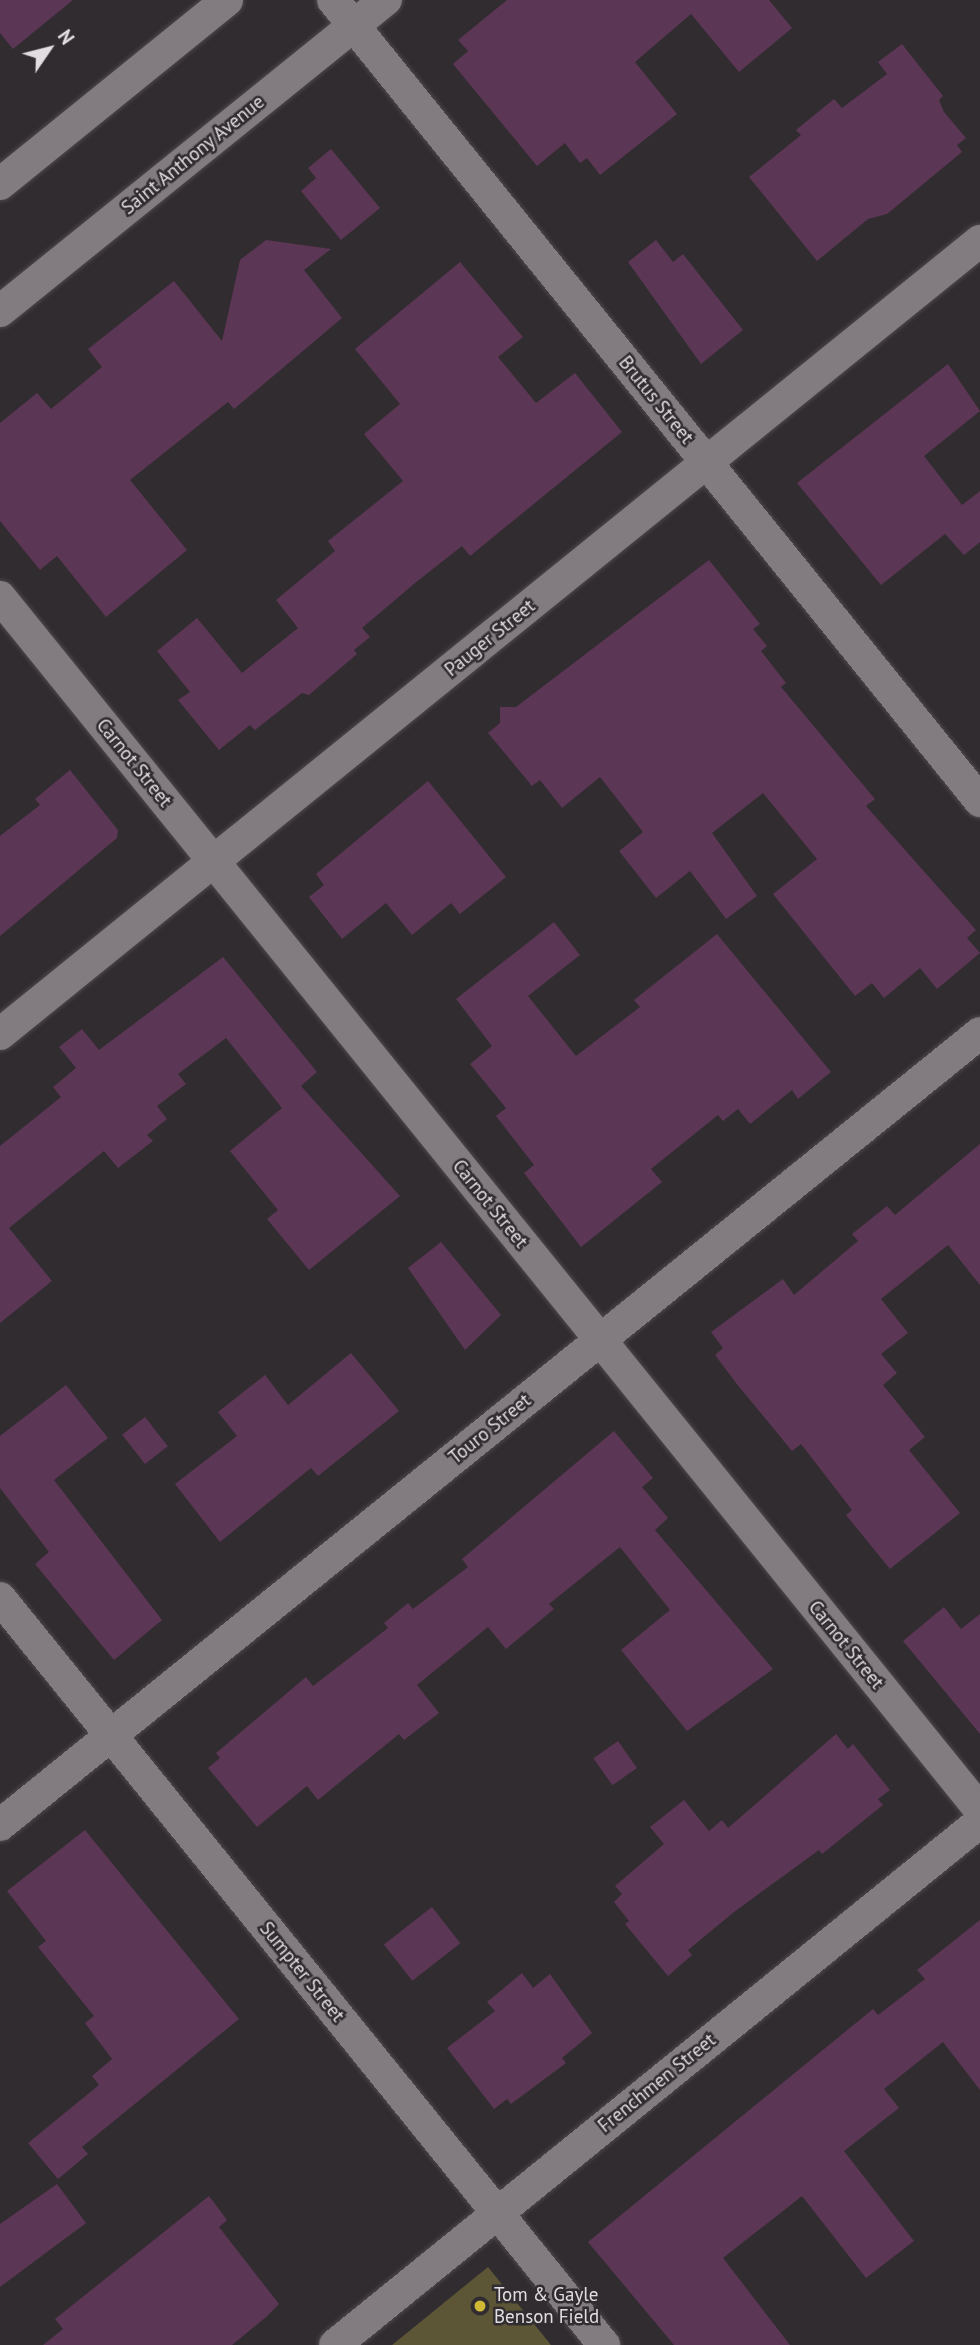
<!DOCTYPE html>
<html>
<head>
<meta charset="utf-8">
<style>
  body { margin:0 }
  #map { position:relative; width:980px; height:2345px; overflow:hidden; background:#312c30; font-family:"PT Sans",sans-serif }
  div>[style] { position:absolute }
  .green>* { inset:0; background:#5c5536 }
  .building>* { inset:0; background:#5c3655; transform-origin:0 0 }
  .roads { filter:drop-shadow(0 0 2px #4d484c) drop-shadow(0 0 2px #4d484c) }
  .minor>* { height:32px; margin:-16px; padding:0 16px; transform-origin:16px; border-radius:16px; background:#827c81 }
  .dots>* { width:19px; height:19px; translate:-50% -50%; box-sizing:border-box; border:4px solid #312c30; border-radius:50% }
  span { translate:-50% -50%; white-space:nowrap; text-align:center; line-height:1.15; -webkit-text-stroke:5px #312c30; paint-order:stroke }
  .street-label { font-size:19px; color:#e1dde0 }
  .poi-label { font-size:19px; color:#e1dde0 }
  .left { translate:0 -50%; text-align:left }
  .north { position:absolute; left:14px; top:14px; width:70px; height:70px; -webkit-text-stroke:5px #312c30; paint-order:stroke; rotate:55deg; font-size:19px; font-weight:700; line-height:28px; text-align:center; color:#e1dde0 }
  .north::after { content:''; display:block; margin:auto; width:24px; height:32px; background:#e1dde0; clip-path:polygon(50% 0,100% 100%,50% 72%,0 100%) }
</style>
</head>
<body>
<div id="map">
  <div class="green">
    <i style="clip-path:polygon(488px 2267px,551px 2345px,392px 2345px)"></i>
  </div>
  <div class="building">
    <i style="clip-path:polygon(0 0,73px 0,13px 49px,0 33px)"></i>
    <i style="clip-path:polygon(507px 0,769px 0,792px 28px,739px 72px,691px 14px,635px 62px,677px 114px,600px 175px,587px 158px,580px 163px,565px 143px,537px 166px,453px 64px,468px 51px,458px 40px)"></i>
    <i style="clip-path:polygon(902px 44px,943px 96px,939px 100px,944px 112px,966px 138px,957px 145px,962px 152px,887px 214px,868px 219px,817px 261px,749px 177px,801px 135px,796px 130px,834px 99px,842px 108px,887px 74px,878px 62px)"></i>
    <i style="clip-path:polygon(331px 149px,380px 208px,341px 240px,301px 191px,316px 178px,308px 168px)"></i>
    <i style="clip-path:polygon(266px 240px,331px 249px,304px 270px,342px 318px,234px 409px,228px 402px,130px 480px,187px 550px,106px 617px,57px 556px,40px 570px,0 521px,0 423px,37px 393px,51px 409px,102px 367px,88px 349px,174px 281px,222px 341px,240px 260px)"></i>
    <i style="clip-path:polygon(656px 240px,673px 262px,683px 254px,743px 330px,701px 364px,628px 262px)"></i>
    <i style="clip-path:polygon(460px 262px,523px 337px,498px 357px,536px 403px,575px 373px,622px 432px,470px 556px,462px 546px,415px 583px,362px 628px,370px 637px,354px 650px,357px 654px,309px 695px,302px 693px,255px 730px,250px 725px,219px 750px,178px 700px,190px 692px,157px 651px,197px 618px,242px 673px,298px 628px,276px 600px,335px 551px,328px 541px,403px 481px,364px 434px,400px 404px,355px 349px)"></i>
    <i style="clip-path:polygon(948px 364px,980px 411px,924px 456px,962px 505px,980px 491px,980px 542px,964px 555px,945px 534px,881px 585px,797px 483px)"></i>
    <i style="clip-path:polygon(709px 560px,760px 624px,753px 629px,767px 646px,761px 651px,786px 683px,781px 687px,875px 799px,866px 806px,976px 930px,967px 938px,980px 953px,937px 989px,920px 968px,884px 998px,872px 983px,855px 996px,773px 894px,817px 859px,763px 793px,712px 833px,757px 896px,726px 919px,690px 871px,656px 898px,619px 851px,643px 832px,600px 777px,562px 808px,540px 780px,532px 786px,488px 733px,500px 723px,500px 707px,516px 707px)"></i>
    <i style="clip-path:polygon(70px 770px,118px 830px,117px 838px,0 936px,0 836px,40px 805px,35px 799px)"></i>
    <i style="clip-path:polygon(428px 781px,506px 877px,460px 914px,451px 903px,412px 935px,386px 903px,342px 939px,309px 897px,324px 885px,316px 874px)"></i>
    <i style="clip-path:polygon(554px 922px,580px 955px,528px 996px,576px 1056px,640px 1007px,634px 1000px,717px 934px,831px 1072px,798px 1099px,792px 1090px,750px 1124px,738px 1109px,723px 1121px,718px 1115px,651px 1169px,662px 1182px,581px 1247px,524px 1173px,534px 1165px,496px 1116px,506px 1108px,470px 1064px,492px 1046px,456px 999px)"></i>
    <i style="clip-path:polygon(223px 957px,317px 1072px,301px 1086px,400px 1196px,309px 1270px,267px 1219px,278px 1210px,230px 1151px,282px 1108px,226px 1038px,178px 1074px,186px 1084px,157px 1106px,167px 1119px,147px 1135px,153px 1141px,118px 1168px,104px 1151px,9px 1228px,52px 1281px,0 1323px,0 1146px,61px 1097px,53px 1087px,76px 1068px,59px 1047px,82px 1029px,99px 1050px)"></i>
    <i style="clip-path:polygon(980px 1144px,980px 1285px,948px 1245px,881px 1299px,908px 1333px,881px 1354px,897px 1373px,883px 1385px,925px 1437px,909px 1450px,960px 1513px,890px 1569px,846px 1515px,852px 1510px,801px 1444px,792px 1451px,736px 1383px,715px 1355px,723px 1348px,711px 1332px,783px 1279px,794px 1295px,858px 1241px,852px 1234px,887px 1206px,895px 1215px)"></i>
    <i style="clip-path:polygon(441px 1242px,501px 1315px,465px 1350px,408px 1268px)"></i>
    <i style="clip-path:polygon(351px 1353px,399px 1411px,318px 1476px,311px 1468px,220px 1542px,175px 1484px,237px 1436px,218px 1412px,265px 1375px,288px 1405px)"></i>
    <i style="clip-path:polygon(66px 1385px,108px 1438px,54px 1480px,162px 1620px,114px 1660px,35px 1564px,49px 1552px,0 1488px,0 1436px)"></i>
    <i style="left:145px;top:1417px;width:37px;height:29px;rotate:52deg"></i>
    <i style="clip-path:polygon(614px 1431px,653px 1478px,642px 1487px,668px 1518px,655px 1530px,773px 1669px,687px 1731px,621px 1650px,670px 1610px,620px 1547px,549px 1604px,554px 1609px,506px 1649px,488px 1627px,417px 1685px,439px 1713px,404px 1740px,399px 1734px,318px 1800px,307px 1786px,257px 1827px,208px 1768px,220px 1758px,216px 1753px,306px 1677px,313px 1686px,388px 1628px,384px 1623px,408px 1603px,413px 1609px,468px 1567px,462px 1559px)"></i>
    <i style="clip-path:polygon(944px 1607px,961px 1629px,980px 1614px,980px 1734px,903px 1641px)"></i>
    <i style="clip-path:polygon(836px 1734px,848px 1749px,853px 1744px,890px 1790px,878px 1799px,883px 1805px,822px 1854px,819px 1850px,734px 1912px,688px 1950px,692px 1955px,668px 1976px,625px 1924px,629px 1921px,614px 1902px,622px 1894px,615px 1886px,664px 1844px,650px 1827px,684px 1800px,709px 1831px,722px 1820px,728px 1828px)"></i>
    <i style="left:618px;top:1741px;width:33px;height:30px;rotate:55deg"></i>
    <i style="clip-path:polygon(85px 1830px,239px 2019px,82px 2147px,88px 2154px,58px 2179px,28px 2143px,99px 2085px,92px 2076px,112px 2059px,85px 2023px,94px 2016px,38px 1947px,46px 1941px,7px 1891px)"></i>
    <i style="left:432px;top:1907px;width:46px;height:61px;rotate:52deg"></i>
    <i style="clip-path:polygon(980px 1920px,980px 2090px,943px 2042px,884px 2089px,899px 2108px,844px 2151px,914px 2241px,866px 2278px,802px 2196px,723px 2258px,790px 2345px,674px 2345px,588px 2242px,873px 2009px,878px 2015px,925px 1979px,917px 1970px)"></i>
    <i style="clip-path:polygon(522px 1973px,533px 1988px,550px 1974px,592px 2033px,562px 2058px,566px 2063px,511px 2104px,507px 2099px,494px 2109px,447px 2048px,495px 2011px,487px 2002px)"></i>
    <i style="clip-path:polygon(57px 2184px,86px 2223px,0 2287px,0 2224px)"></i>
    <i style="clip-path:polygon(209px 2196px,227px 2220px,219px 2227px,279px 2304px,266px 2317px,232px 2345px,43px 2345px,63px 2329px,55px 2319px)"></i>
  </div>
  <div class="roads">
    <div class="minor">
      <i style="left:333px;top:0;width:1030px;rotate:51.07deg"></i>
      <i style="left:0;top:184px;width:292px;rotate:-39deg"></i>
      <i style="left:0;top:311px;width:496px;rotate:-38.9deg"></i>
      <i style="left:0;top:597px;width:1559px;rotate:51.06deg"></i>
      <i style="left:0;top:1034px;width:1261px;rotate:-38.98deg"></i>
      <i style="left:0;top:1598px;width:961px;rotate:51.04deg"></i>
      <i style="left:0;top:1825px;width:1260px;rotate:-38.94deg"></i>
      <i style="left:335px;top:2345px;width:830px;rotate:-39.04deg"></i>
    </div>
  </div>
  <div class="dots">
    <i style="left:480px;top:2306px;background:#d0b736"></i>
  </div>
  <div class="street-label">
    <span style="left:193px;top:155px;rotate:-39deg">Saint Anthony Avenue</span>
    <span style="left:656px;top:400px;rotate:51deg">Brutus Street</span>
    <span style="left:490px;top:638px;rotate:-39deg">Pauger Street</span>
    <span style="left:134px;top:763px;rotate:51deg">Carnot Street</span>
    <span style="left:490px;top:1204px;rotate:51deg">Carnot Street</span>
    <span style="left:490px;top:1429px;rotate:-39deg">Touro Street</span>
    <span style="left:846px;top:1645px;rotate:51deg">Carnot Street</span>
    <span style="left:302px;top:1972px;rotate:51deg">Sumpter Street</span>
    <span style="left:657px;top:2083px;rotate:-39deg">Frenchmen Street</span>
  </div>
  <div class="poi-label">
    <span class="left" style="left:494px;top:2306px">Tom &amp; Gayle<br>Benson Field</span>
  </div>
  <div class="north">N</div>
</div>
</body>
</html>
